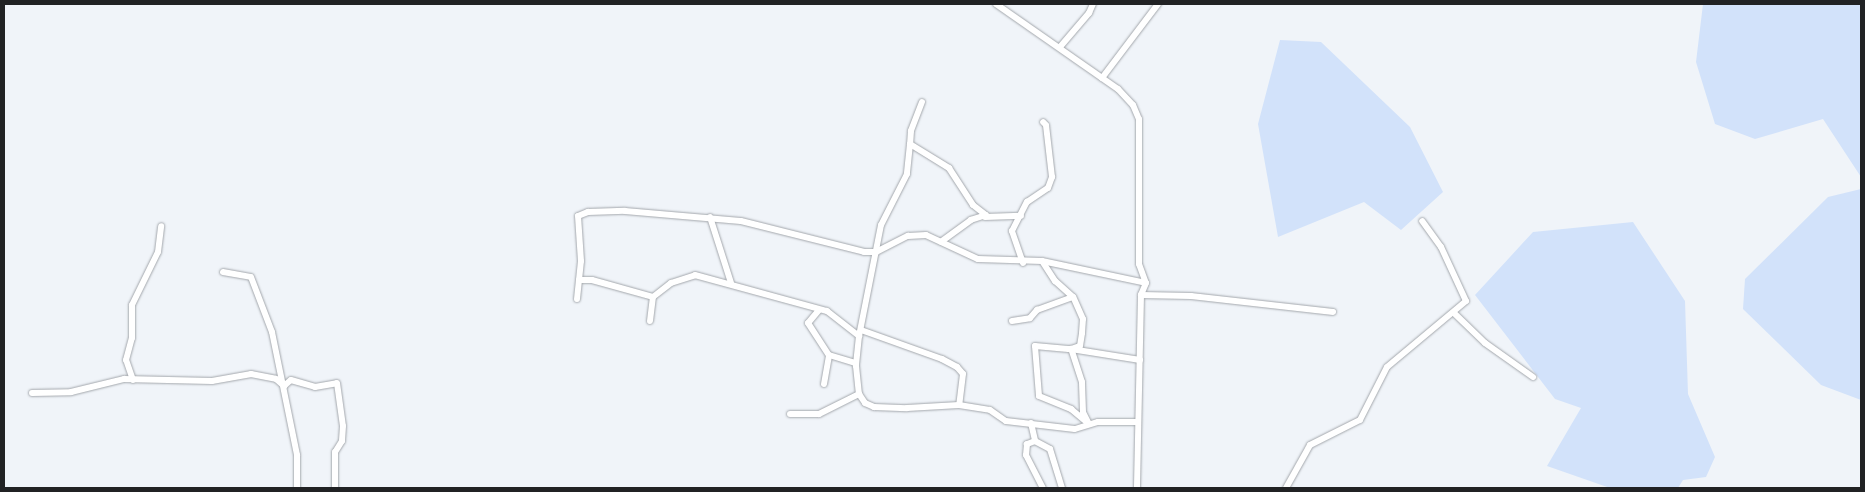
<!DOCTYPE html>
<html>
<head>
<meta charset="utf-8">
<style>
  body { margin:0 }
  #map { position:relative; width:1865px; height:492px; overflow:hidden; background:#f0f4f9; font-family:Inter,sans-serif }
  div>[style] { position:absolute }
  .green>* { inset:0; background:#d2e2fa }
  .roads { filter:drop-shadow(0 0 1px #a3a7ac) drop-shadow(0 0 1px #a3a7ac) }
  .minor>* { height:6px; margin:-3px; padding:0 3px; transform-origin:3px; border-radius:3px; background:#fff }
  span { translate:-50% -50%; white-space:nowrap; text-align:center; line-height:1.15; -webkit-text-stroke:5px #f0f4f9; paint-order:stroke }
  .frame { position:absolute; inset:0; border:5px solid #212224; pointer-events:none }
</style>
</head>
<body>
<div id="map">
  <div class="green">
    <i style="clip-path:polygon(1703px 4px,1861px 4px,1861px 177px,1823px 119px,1755px 139px,1715px 124px,1696px 62px)"></i>
    <i style="clip-path:polygon(1280px 40px,1321px 42px,1410px 127px,1443px 192px,1401px 230px,1364px 202px,1278px 237px,1258px 124px)"></i>
    <i style="clip-path:polygon(1861px 189px,1861px 400px,1821px 385px,1743px 309px,1745px 279px,1828px 197px)"></i>
    <i style="clip-path:polygon(1633px 222px,1685px 301px,1688px 394px,1715px 457px,1706px 477px,1683px 480px,1678px 488px,1610px 488px,1547px 466px,1581px 408px,1555px 399px,1475px 295px,1533px 232px)"></i>
  </div>
  <div class="roads">
    <div class="minor">
      <i style="left:996px;top:4px;width:149px;rotate:34.9deg"></i>
      <i style="left:1118px;top:89px;width:22px;rotate:47deg"></i>
      <i style="left:1133px;top:105px;width:15px;rotate:67deg"></i>
      <i style="left:1139px;top:119px;width:145px;rotate:90deg"></i>
      <i style="left:1139px;top:264px;width:20px;rotate:70deg"></i>
      <i style="left:1146px;top:283px;width:13px;rotate:113deg"></i>
      <i style="left:1141px;top:295px;width:193px;rotate:91.2deg"></i>
      <i style="left:1060px;top:47px;width:45px;rotate:-49.5deg"></i>
      <i style="left:1089px;top:13px;width:10px;rotate:-66deg"></i>
      <i style="left:1102px;top:78px;width:93px;rotate:-52.9deg"></i>
      <i style="left:922px;top:102px;width:31px;rotate:111deg"></i>
      <i style="left:911px;top:131px;width:13px;rotate:94deg"></i>
      <i style="left:910px;top:144px;width:46px;rotate:31.6deg"></i>
      <i style="left:949px;top:168px;width:44px;rotate:57deg"></i>
      <i style="left:973px;top:205px;width:16px;rotate:38deg"></i>
      <i style="left:986px;top:215px;width:16px;rotate:162deg"></i>
      <i style="left:971px;top:220px;width:37px;rotate:144deg"></i>
      <i style="left:910px;top:144px;width:30px;rotate:96deg"></i>
      <i style="left:907px;top:174px;width:57px;rotate:117deg"></i>
      <i style="left:881px;top:225px;width:113px;rotate:101.2deg"></i>
      <i style="left:859px;top:336px;width:30px;rotate:96deg"></i>
      <i style="left:856px;top:366px;width:28px;rotate:84deg"></i>
      <i style="left:859px;top:394px;width:11px;rotate:56deg"></i>
      <i style="left:865px;top:403px;width:10px;rotate:24deg"></i>
      <i style="left:874px;top:407px;width:33px;rotate:2deg"></i>
      <i style="left:907px;top:408px;width:52px;rotate:-3.3deg"></i>
      <i style="left:959px;top:405px;width:31px;rotate:9deg"></i>
      <i style="left:990px;top:410px;width:19px;rotate:35deg"></i>
      <i style="left:1006px;top:421px;width:69px;rotate:6.6deg"></i>
      <i style="left:1075px;top:429px;width:24px;rotate:-17deg"></i>
      <i style="left:1098px;top:422px;width:40px"></i>
      <i style="left:710px;top:217px;width:69px;rotate:72.3deg"></i>
      <i style="left:985px;top:217px;width:36px;rotate:-2deg"></i>
      <i style="left:1023px;top:263px;width:34px;rotate:-109deg"></i>
      <i style="left:1012px;top:231px;width:33px;rotate:-63deg"></i>
      <i style="left:1027px;top:202px;width:25px;rotate:-34deg"></i>
      <i style="left:1048px;top:188px;width:12px;rotate:-70deg"></i>
      <i style="left:1052px;top:177px;width:52px;rotate:-96.6deg"></i>
      <i style="left:1046px;top:125px;width:4px;rotate:-135deg"></i>
      <i style="left:223px;top:272px;width:28px;rotate:10deg"></i>
      <i style="left:251px;top:277px;width:59px;rotate:69.1deg"></i>
      <i style="left:272px;top:332px;width:126px;rotate:78.5deg"></i>
      <i style="left:297px;top:455px;width:33px;rotate:90deg"></i>
      <i style="left:579px;top:280px;width:13px"></i>
      <i style="left:592px;top:280px;width:63px;rotate:15.6deg"></i>
      <i style="left:1141px;top:295px;width:50px;rotate:1.1deg"></i>
      <i style="left:1191px;top:296px;width:143px;rotate:6.4deg"></i>
      <i style="left:577px;top:299px;width:38px;rotate:-84deg"></i>
      <i style="left:581px;top:261px;width:45px;rotate:-93.8deg"></i>
      <i style="left:578px;top:216px;width:11px;rotate:-22deg"></i>
      <i style="left:588px;top:212px;width:37px;rotate:-2deg"></i>
      <i style="left:625px;top:211px;width:116px;rotate:4.9deg"></i>
      <i style="left:741px;top:221px;width:127px;rotate:14.1deg"></i>
      <i style="left:864px;top:252px;width:12px"></i>
      <i style="left:876px;top:252px;width:36px;rotate:-27deg"></i>
      <i style="left:908px;top:236px;width:18px;rotate:-3deg"></i>
      <i style="left:926px;top:235px;width:57px;rotate:24.8deg"></i>
      <i style="left:978px;top:259px;width:64px;rotate:1.8deg"></i>
      <i style="left:1042px;top:261px;width:106px;rotate:11.9deg"></i>
      <i style="left:819px;top:310px;width:17px;rotate:130deg"></i>
      <i style="left:808px;top:323px;width:38px;rotate:57deg"></i>
      <i style="left:829px;top:355px;width:28px;rotate:17deg"></i>
      <i style="left:1454px;top:313px;width:43px;rotate:44.1deg"></i>
      <i style="left:1485px;top:343px;width:59px;rotate:35.3deg"></i>
      <i style="left:650px;top:321px;width:24px;rotate:-83deg"></i>
      <i style="left:653px;top:297px;width:23px;rotate:-38deg"></i>
      <i style="left:671px;top:283px;width:25px;rotate:-18deg"></i>
      <i style="left:695px;top:275px;width:137px;rotate:15.3deg"></i>
      <i style="left:827px;top:311px;width:41px;rotate:38deg"></i>
      <i style="left:1012px;top:321px;width:18px;rotate:-9deg"></i>
      <i style="left:1030px;top:318px;width:11px;rotate:-49deg"></i>
      <i style="left:1037px;top:310px;width:38px;rotate:-20deg"></i>
      <i style="left:861px;top:330px;width:86px;rotate:19.7deg"></i>
      <i style="left:942px;top:359px;width:17px;rotate:28deg"></i>
      <i style="left:957px;top:367px;width:9px;rotate:49deg"></i>
      <i style="left:963px;top:374px;width:31px;rotate:97deg"></i>
      <i style="left:1035px;top:346px;width:50px;rotate:85.4deg"></i>
      <i style="left:1039px;top:396px;width:35px;rotate:22deg"></i>
      <i style="left:1071px;top:409px;width:23px;rotate:40deg"></i>
      <i style="left:1089px;top:424px;width:13px;rotate:-117deg"></i>
      <i style="left:1083px;top:412px;width:30px;rotate:-92deg"></i>
      <i style="left:1082px;top:382px;width:35px;rotate:-108deg"></i>
      <i style="left:1071px;top:349px;width:70px;rotate:9.1deg"></i>
      <i style="left:1035px;top:346px;width:36px;rotate:5deg"></i>
      <i style="left:1071px;top:349px;width:9px;rotate:-18deg"></i>
      <i style="left:1080px;top:346px;width:13px;rotate:-81deg"></i>
      <i style="left:1082px;top:333px;width:14px;rotate:-86deg"></i>
      <i style="left:1083px;top:319px;width:24px;rotate:-114deg"></i>
      <i style="left:1073px;top:297px;width:24px;rotate:-138deg"></i>
      <i style="left:1055px;top:281px;width:24px;rotate:-123deg"></i>
      <i style="left:133px;top:380px;width:21px;rotate:-109deg"></i>
      <i style="left:126px;top:360px;width:23px;rotate:-75deg"></i>
      <i style="left:132px;top:338px;width:33px;rotate:-90deg"></i>
      <i style="left:132px;top:305px;width:59px;rotate:-63.9deg"></i>
      <i style="left:158px;top:252px;width:26px;rotate:-83deg"></i>
      <i style="left:824px;top:384px;width:29px;rotate:-80deg"></i>
      <i style="left:32px;top:393px;width:39px;rotate:-1deg"></i>
      <i style="left:71px;top:392px;width:55px;rotate:-13.8deg"></i>
      <i style="left:124px;top:379px;width:88px;rotate:1.3deg"></i>
      <i style="left:212px;top:381px;width:40px;rotate:-10deg"></i>
      <i style="left:251px;top:374px;width:25px;rotate:11deg"></i>
      <i style="left:276px;top:379px;width:11px;rotate:41deg"></i>
      <i style="left:284px;top:386px;width:9px;rotate:-41deg"></i>
      <i style="left:291px;top:380px;width:25px;rotate:16deg"></i>
      <i style="left:315px;top:387px;width:22px;rotate:-10deg"></i>
      <i style="left:337px;top:383px;width:43px;rotate:82.1deg"></i>
      <i style="left:343px;top:426px;width:15px;rotate:94deg"></i>
      <i style="left:342px;top:441px;width:13px;rotate:122deg"></i>
      <i style="left:335px;top:452px;width:36px;rotate:90deg"></i>
      <i style="left:790px;top:414px;width:29px"></i>
      <i style="left:819px;top:414px;width:45px;rotate:-26.6deg"></i>
      <i style="left:1031px;top:423px;width:18px;rotate:77deg"></i>
      <i style="left:1035px;top:441px;width:17px;rotate:28deg"></i>
      <i style="left:1050px;top:449px;width:41px;rotate:72.9deg"></i>
      <i style="left:1035px;top:441px;width:9px;rotate:159deg"></i>
      <i style="left:1027px;top:444px;width:11px;rotate:95deg"></i>
      <i style="left:1026px;top:455px;width:37px;rotate:63deg"></i>
      <i style="left:1286px;top:488px;width:49px;rotate:-60.8deg"></i>
      <i style="left:1310px;top:445px;width:56px;rotate:-26.6deg"></i>
      <i style="left:1360px;top:420px;width:59px;rotate:-63deg"></i>
      <i style="left:1387px;top:367px;width:103px;rotate:-39.9deg"></i>
      <i style="left:1466px;top:301px;width:60px;rotate:-114.8deg"></i>
      <i style="left:1441px;top:247px;width:32px;rotate:-126deg"></i>
    </div>
  </div>
  <div class="frame"></div>
</div>
</body>
</html>
